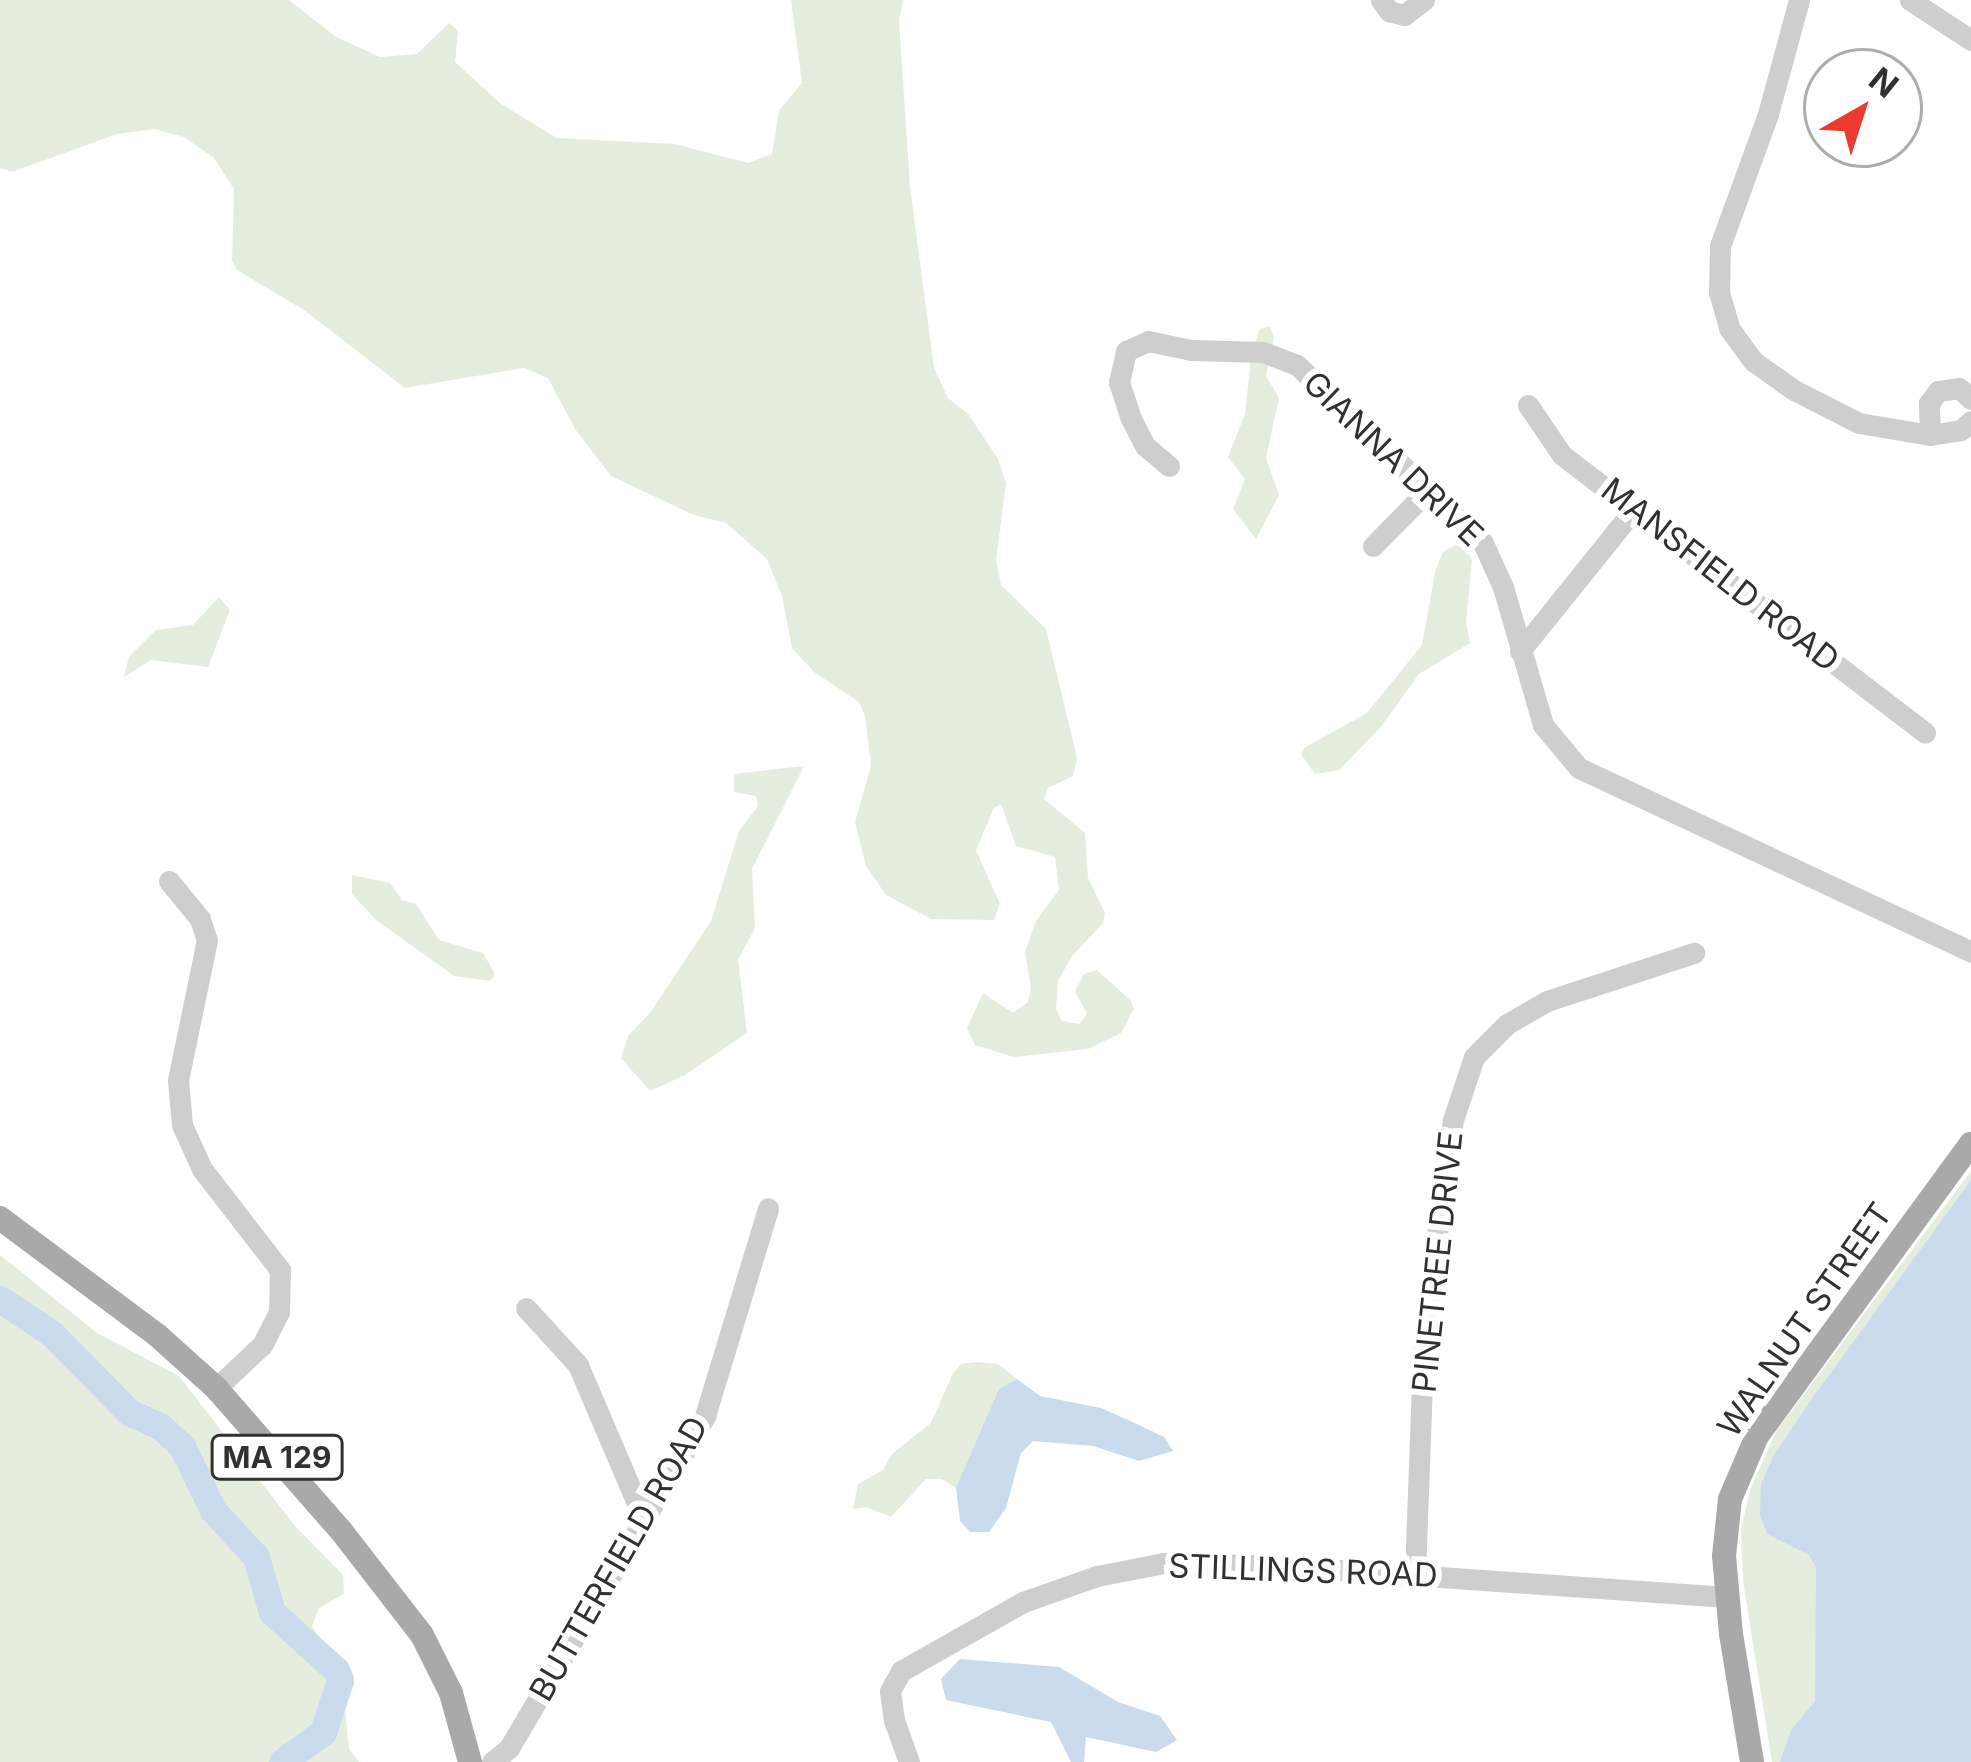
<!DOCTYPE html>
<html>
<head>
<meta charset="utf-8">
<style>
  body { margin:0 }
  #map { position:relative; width:1971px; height:1762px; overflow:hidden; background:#fff; font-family:Inter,sans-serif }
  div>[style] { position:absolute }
  .green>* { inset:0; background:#e5eede }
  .water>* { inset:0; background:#cadbee }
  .river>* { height:27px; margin:-13.5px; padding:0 13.5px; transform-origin:13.5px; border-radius:13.5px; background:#cadbee }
  .minor>* { height:21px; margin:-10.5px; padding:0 10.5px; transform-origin:10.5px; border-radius:10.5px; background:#cecece }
  .major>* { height:24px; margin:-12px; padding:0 12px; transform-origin:12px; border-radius:12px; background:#a9a9a9 }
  span { translate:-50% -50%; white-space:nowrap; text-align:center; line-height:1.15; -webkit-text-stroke:12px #fff; paint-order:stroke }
  .shield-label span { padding:3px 9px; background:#fff; border:3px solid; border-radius:9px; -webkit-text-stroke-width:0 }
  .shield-label { font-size:30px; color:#313131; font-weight:700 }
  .street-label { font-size:33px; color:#313131 }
  .north { position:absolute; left:1803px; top:48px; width:120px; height:120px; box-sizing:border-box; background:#fff; border:3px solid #adadad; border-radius:50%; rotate:39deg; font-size:33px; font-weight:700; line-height:48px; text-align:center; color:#313131 }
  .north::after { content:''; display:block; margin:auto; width:42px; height:54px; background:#eb3b2f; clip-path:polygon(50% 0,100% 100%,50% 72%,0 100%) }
</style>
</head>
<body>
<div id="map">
  <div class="green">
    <i style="clip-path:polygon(0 0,289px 0,336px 37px,380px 57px,417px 54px,449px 23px,458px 31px,455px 62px,501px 104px,557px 138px,675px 144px,748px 163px,772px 154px,779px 110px,802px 83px,791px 0,903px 0,899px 21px,910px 187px,934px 368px,948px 398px,969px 415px,998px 459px,1006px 483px,996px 560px,1001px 585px,1046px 629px,1077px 758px,1073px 776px,1048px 788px,1044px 799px,1085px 833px,1088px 878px,1105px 913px,1103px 923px,1072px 956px,1058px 981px,1056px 1009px,1062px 1021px,1079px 1024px,1087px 1014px,1075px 991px,1084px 974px,1097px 970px,1131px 1001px,1134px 1009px,1121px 1033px,1088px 1049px,1013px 1057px,975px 1045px,967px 1028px,983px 993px,1013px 1013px,1028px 1002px,1031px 988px,1025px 952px,1036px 921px,1059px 890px,1055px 857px,1016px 846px,1001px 804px,994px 808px,976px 850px,1000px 904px,994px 920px,931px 919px,886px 895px,866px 866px,855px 822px,871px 766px,865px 716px,859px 702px,814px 672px,792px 648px,782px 596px,767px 559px,726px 523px,694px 515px,611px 476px,575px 429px,548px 378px,524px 368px,405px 388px,304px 310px,237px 270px,232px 260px,234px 189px,214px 158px,184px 137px,154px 129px,117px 134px,12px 172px,0 168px)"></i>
    <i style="clip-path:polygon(1270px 326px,1274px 338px,1266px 376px,1279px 398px,1266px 458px,1279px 495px,1256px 539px,1233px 509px,1245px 479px,1228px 457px,1245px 414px,1252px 350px,1260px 329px)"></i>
    <i style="clip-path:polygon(1455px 545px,1465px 547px,1472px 559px,1466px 623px,1470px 643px,1419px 674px,1380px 728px,1339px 770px,1315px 774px,1301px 754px,1304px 748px,1367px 713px,1422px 645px,1435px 572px,1443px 552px)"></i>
    <i style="clip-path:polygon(219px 597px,230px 610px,208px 667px,151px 660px,124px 677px,129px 657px,156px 630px,193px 625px)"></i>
    <i style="clip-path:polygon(804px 766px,752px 869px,755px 928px,738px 960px,747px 1033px,685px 1075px,650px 1091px,621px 1058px,628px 1036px,650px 1013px,711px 921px,739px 831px,758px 806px,756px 796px,734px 792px,734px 774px)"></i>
    <i style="clip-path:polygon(352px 875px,390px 883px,402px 900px,416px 904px,439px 940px,483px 953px,495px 974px,490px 981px,454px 976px,376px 920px,352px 894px)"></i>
    <i style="clip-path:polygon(1971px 1171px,1971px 1762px,1772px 1762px,1743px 1581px,1741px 1529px,1750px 1490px,1777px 1430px)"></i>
    <i style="clip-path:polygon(0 1255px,97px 1333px,179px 1376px,295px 1526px,343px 1575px,344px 1594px,319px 1608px,312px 1626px,321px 1643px,353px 1674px,345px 1709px,349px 1749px,359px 1762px,0 1762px)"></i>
    <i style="clip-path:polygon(977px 1362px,998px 1364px,1017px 1379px,996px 1401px,963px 1480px,956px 1488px,942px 1479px,926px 1479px,891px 1517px,866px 1507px,853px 1509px,858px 1484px,883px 1470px,892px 1454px,931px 1423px,953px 1373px,961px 1364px)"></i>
  </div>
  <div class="water">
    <i style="clip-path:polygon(1971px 1180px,1971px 1762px,1780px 1762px,1791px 1730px,1815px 1701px,1816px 1567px,1809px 1555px,1767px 1534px,1760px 1515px,1761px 1484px,1773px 1457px,1816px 1393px)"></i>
    <i style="clip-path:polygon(1017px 1379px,1040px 1396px,1101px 1408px,1137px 1424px,1164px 1437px,1173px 1451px,1139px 1461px,1093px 1446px,1033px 1441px,1021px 1453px,1006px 1508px,989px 1532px,970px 1532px,960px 1521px,956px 1488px,999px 1389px)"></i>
    <i style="clip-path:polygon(960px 1659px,1059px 1667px,1118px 1702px,1160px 1716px,1177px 1740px,1156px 1752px,1086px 1737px,1084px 1762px,1071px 1762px,1051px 1722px,946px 1700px,941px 1679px)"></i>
  </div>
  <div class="river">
    <i style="left:0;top:1299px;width:63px;rotate:33.9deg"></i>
    <i style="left:52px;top:1334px;width:110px;rotate:45.4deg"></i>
    <i style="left:129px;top:1412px;width:35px;rotate:25deg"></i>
    <i style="left:161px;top:1427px;width:28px;rotate:42deg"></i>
    <i style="left:182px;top:1446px;width:71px;rotate:64.2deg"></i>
    <i style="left:213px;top:1510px;width:64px;rotate:47.5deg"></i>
    <i style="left:256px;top:1557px;width:57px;rotate:73.8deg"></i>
    <i style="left:272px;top:1612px;width:86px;rotate:42.2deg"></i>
    <i style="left:336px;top:1670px;width:11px;rotate:68deg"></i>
    <i style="left:340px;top:1680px;width:55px;rotate:108.1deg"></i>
    <i style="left:323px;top:1732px;width:51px;rotate:143.8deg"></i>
  </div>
  <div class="minor">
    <i style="left:1381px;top:0;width:14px;rotate:54deg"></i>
    <i style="left:1389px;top:11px;width:16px;rotate:15deg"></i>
    <i style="left:1404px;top:15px;width:25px;rotate:-37deg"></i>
    <i style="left:1799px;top:0;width:118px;rotate:105.2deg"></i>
    <i style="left:1768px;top:114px;width:140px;rotate:110deg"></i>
    <i style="left:1720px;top:246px;width:46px;rotate:91.2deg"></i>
    <i style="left:1719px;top:292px;width:37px;rotate:74deg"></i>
    <i style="left:1729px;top:328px;width:41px;rotate:54deg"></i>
    <i style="left:1753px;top:361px;width:50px;rotate:35.3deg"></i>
    <i style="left:1794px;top:390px;width:73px;rotate:26.9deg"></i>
    <i style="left:1859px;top:423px;width:72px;rotate:9.6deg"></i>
    <i style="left:1930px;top:435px;width:31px;rotate:-9deg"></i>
    <i style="left:1961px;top:430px;width:13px;rotate:-42deg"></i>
    <i style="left:1910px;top:0;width:73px;rotate:33.3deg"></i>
    <i style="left:1528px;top:405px;width:60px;rotate:55.8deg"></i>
    <i style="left:1562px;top:455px;width:457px;rotate:37.4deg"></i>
    <i style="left:1930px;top:435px;width:32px;rotate:-92deg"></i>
    <i style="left:1929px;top:403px;width:15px;rotate:-53deg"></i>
    <i style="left:1938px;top:391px;width:21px;rotate:-8deg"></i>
    <i style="left:1959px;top:388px;width:16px;rotate:43deg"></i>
    <i style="left:1169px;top:466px;width:31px;rotate:-140deg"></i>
    <i style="left:1145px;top:446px;width:30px;rotate:-117deg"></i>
    <i style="left:1131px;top:419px;width:39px;rotate:-108deg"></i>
    <i style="left:1119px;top:382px;width:32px;rotate:-77deg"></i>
    <i style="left:1126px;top:351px;width:24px;rotate:-24deg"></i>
    <i style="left:1148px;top:341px;width:44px;rotate:11.8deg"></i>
    <i style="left:1191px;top:350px;width:72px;rotate:1.6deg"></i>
    <i style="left:1263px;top:352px;width:36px;rotate:21deg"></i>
    <i style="left:1297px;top:365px;width:257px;rotate:43.7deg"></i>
    <i style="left:1483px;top:543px;width:48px;rotate:65.6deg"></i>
    <i style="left:1503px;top:587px;width:144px;rotate:73.8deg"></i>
    <i style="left:1543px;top:725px;width:56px;rotate:50.1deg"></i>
    <i style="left:1579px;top:768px;width:433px;rotate:25.1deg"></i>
    <i style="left:1373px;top:546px;width:81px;rotate:-45.5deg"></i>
    <i style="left:1520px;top:651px;width:182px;rotate:-51.2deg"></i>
    <i style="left:169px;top:881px;width:49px;rotate:50.8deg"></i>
    <i style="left:200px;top:919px;width:22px;rotate:72deg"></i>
    <i style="left:207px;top:940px;width:143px;rotate:101.7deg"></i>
    <i style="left:178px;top:1080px;width:45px;rotate:84.9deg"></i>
    <i style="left:182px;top:1125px;width:48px;rotate:65.6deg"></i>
    <i style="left:202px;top:1169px;width:128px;rotate:52.3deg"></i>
    <i style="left:280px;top:1270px;width:42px;rotate:91.4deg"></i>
    <i style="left:279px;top:1312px;width:37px;rotate:117deg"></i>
    <i style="left:262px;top:1345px;width:63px;rotate:136.9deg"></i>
    <i style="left:526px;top:1308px;width:77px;rotate:47.6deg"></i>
    <i style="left:578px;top:1365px;width:171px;rotate:66.9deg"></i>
    <i style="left:1415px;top:1574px;width:246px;rotate:-87.9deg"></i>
    <i style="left:1424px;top:1328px;width:210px;rotate:-82.1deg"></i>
    <i style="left:1453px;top:1120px;width:66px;rotate:-71.6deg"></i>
    <i style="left:1474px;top:1057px;width:47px;rotate:-45deg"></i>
    <i style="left:1507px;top:1024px;width:46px;rotate:-29.9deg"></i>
    <i style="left:1547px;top:1001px;width:155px;rotate:-18.1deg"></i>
    <i style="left:492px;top:1762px;width:22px;rotate:-39deg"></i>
    <i style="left:509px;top:1748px;width:386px;rotate:-59.4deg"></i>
    <i style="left:705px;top:1416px;width:217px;rotate:-73.1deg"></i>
    <i style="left:909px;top:1762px;width:45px;rotate:-109.7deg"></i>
    <i style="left:894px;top:1720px;width:29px;rotate:-98deg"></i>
    <i style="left:890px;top:1691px;width:23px;rotate:-61deg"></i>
    <i style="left:901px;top:1671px;width:140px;rotate:-29.5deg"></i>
    <i style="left:1023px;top:1602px;width:78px;rotate:-19.4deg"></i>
    <i style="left:1097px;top:1576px;width:68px;rotate:-11deg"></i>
    <i style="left:1164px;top:1563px;width:119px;rotate:1.4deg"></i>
    <i style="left:1283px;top:1566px;width:445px;rotate:4deg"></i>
  </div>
  <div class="major">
    <i style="left:0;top:1218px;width:196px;rotate:36.7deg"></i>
    <i style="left:157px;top:1335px;width:79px;rotate:41.9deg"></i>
    <i style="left:216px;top:1388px;width:191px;rotate:48.8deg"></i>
    <i style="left:342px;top:1532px;width:130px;rotate:52.2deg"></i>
    <i style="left:422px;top:1635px;width:65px;rotate:63.4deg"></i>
    <i style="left:451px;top:1693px;width:72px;rotate:74.6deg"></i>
    <i style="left:1752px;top:1762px;width:130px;rotate:-99.3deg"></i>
    <i style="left:1731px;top:1634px;width:78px;rotate:-95.1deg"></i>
    <i style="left:1724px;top:1556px;width:57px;rotate:-84deg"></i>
    <i style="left:1730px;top:1499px;width:69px;rotate:-66.8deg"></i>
    <i style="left:1757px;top:1436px;width:362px;rotate:-53.8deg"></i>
  </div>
  <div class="shield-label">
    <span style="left:277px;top:1457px">MA 129</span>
  </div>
  <div class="street-label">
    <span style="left:1393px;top:459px;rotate:44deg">GIANNA DRIVE</span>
    <span style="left:1720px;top:575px;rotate:38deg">MANSFIELD ROAD</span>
    <span style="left:1438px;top:1262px;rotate:-84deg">PINETREE DRIVE</span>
    <span style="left:1805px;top:1320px;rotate:-55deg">WALNUT STREET</span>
    <span style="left:619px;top:1559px;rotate:-60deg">BUTTERFIELD ROAD</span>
    <span style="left:1303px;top:1571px;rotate:2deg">STILLINGS ROAD</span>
  </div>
  <div class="north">N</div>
</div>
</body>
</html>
